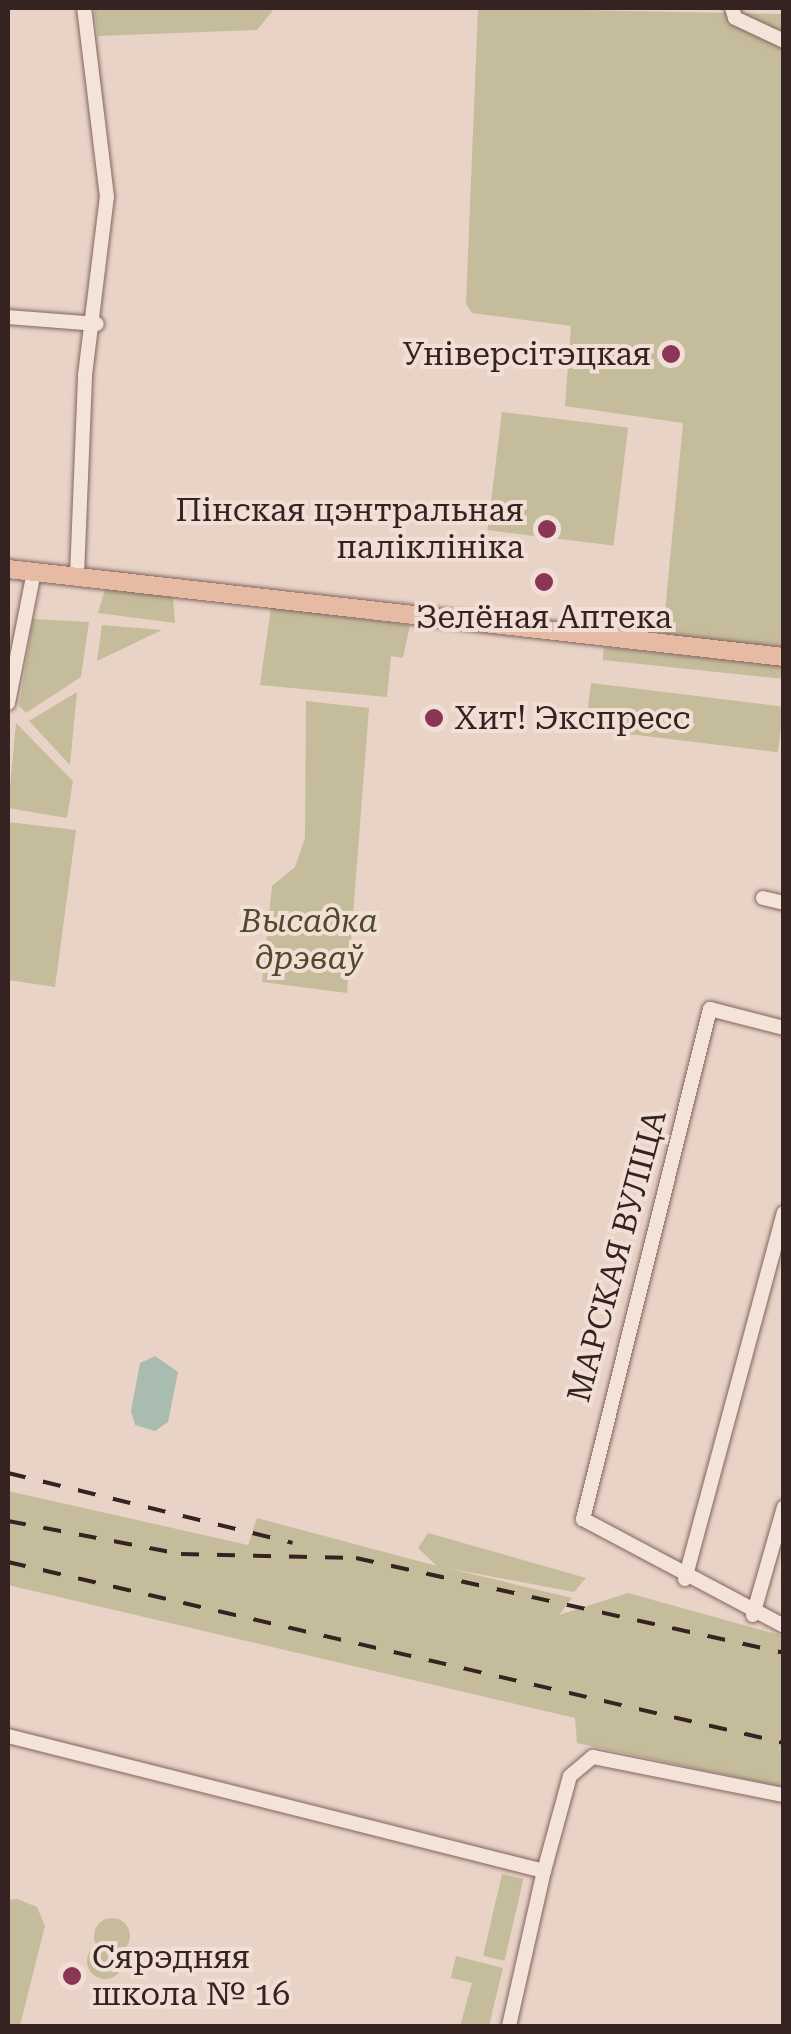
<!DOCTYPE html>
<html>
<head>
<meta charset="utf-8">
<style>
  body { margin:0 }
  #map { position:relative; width:791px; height:2034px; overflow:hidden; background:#e9d3c7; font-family:"Roboto Serif",serif }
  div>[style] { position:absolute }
  .green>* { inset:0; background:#c5bc9c; transform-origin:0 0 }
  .round { border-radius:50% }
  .water>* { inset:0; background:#a8bdaf }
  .roads { filter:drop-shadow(0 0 2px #82655f) drop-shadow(0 0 2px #82655f) }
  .minor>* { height:14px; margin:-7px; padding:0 7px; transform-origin:7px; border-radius:7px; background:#f4e3d9 }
  .major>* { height:18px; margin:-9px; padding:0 9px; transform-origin:9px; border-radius:9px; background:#e7baa4 }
  .rail>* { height:4px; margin-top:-2px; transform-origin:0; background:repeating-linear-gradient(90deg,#342320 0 18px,transparent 0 36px) }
  .dots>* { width:28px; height:28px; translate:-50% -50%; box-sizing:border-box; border:5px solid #f1dfd6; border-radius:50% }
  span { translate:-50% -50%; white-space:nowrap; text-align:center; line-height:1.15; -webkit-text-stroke:8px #f1dfd6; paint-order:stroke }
  .poi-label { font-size:32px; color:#342320 }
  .right { translate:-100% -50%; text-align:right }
  .left { translate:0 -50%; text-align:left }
  .park-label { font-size:32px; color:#4e4a2a; font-style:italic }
  .street-label { font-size:32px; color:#342320 }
  .frame { position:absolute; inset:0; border:10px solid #342320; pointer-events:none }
</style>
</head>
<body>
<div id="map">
  <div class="green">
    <i style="clip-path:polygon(94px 8px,274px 8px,274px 9px,257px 30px,98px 36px)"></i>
    <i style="clip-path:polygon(478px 8px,783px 14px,783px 654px,662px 643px,683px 423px,565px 406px,571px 326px,472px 313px,466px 304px)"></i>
    <i style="left:502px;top:412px;width:127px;height:119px;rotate:7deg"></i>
    <i style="clip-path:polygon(105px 589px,173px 597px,175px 623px,98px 613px)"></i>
    <i style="clip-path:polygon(271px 607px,410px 625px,403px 658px,391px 656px,387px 697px,260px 685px)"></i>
    <i style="clip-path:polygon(33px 619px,89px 622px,81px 677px,26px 713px,19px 706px)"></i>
    <i style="clip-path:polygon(102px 625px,162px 630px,97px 661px)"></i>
    <i style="left:604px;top:647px;width:180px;height:13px;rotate:6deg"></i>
    <i style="left:591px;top:683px;width:194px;height:46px;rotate:7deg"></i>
    <i style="clip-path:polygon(77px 692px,70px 765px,29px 721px)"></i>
    <i style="clip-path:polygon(306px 701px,369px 708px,347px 993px,262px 982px,272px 886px,295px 867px,305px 838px)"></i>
    <i style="clip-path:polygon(16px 723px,73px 781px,67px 818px,8px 808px)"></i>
    <i style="clip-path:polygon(8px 822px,76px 830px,55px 987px,8px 980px)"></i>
    <i style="clip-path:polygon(8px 1491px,248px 1545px,257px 1518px,437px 1566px,418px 1548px,428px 1533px,586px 1578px,574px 1592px,447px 1568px,572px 1598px,559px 1615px,628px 1593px,783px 1636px,783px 1787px,577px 1743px,575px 1718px,8px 1585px)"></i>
    <i style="left:502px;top:1874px;width:22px;height:84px;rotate:13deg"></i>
    <i style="clip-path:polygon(17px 1899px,37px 1907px,45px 1926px,20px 2026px,8px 2026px,8px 1900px)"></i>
    <i class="round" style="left:94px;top:1918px;width:36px;height:36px"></i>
    <i class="round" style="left:87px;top:1943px;width:36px;height:36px"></i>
    <i style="clip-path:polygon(456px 1956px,503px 1968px,489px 2026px,460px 2026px,472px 1983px,451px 1978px)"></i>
  </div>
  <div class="water">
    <i style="clip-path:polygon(155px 1356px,178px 1372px,168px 1422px,155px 1431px,135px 1425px,131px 1411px,140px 1363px)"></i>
  </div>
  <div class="roads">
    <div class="minor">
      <i style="left:732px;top:8px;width:10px;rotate:73deg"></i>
      <i style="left:735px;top:18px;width:54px;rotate:25.1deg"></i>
      <i style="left:8px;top:317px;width:89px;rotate:4.5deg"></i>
      <i style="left:77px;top:576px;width:201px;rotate:-87.7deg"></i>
      <i style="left:85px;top:375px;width:179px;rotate:-83deg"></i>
      <i style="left:107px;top:197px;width:190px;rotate:-96.9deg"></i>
      <i style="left:8px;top:703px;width:134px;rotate:-78.8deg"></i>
      <i style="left:763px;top:898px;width:22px;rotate:13deg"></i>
      <i style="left:784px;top:1028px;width:76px;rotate:-165.6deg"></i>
      <i style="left:710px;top:1009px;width:526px;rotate:103.98deg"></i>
      <i style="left:583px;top:1519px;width:228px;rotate:28deg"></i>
      <i style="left:685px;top:1579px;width:379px;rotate:-74.9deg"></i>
      <i style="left:753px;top:1615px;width:112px;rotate:-74deg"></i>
      <i style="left:8px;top:1736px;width:553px;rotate:14.14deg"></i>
      <i style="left:544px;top:1871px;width:98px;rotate:-74.7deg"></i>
      <i style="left:570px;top:1776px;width:30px;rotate:-40deg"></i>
      <i style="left:593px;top:1757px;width:195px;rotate:11.3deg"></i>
      <i style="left:509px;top:2026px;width:159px;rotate:-77.3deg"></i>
    </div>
    <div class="major">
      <i style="left:8px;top:569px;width:781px;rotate:6.47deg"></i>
    </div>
  </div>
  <div class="rail">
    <i style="left:8px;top:1473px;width:293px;rotate:13.8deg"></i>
    <i style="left:8px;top:1521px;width:176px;rotate:10.8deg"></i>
    <i style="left:181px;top:1554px;width:175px;rotate:1.3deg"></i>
    <i style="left:356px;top:1558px;width:438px;rotate:12.5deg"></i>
    <i style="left:8px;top:1562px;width:797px;rotate:13.13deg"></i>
  </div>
  <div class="dots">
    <i style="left:671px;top:354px;background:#8a3654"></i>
    <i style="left:547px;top:529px;background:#8a3654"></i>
    <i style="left:544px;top:582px;background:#8a3654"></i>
    <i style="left:434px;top:718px;background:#8a3654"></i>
    <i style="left:72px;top:1976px;background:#8a3654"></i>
  </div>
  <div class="poi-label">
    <span class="right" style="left:651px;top:354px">Універсітэцкая</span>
    <span class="right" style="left:524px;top:529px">Пінская цэнтральная<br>паліклініка</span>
    <span style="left:544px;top:617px">Зелёная Аптека</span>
    <span class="left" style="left:454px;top:718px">Хит! Экспресс</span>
    <span class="left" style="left:92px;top:1976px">Сярэдняя<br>школа № 16</span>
  </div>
  <div class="park-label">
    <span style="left:309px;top:940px">Высадка<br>дрэваў</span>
  </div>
  <div class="street-label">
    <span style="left:617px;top:1256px;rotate:-75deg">МАРСКАЯ ВУЛІЦА</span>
  </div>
  <div class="frame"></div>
</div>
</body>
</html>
